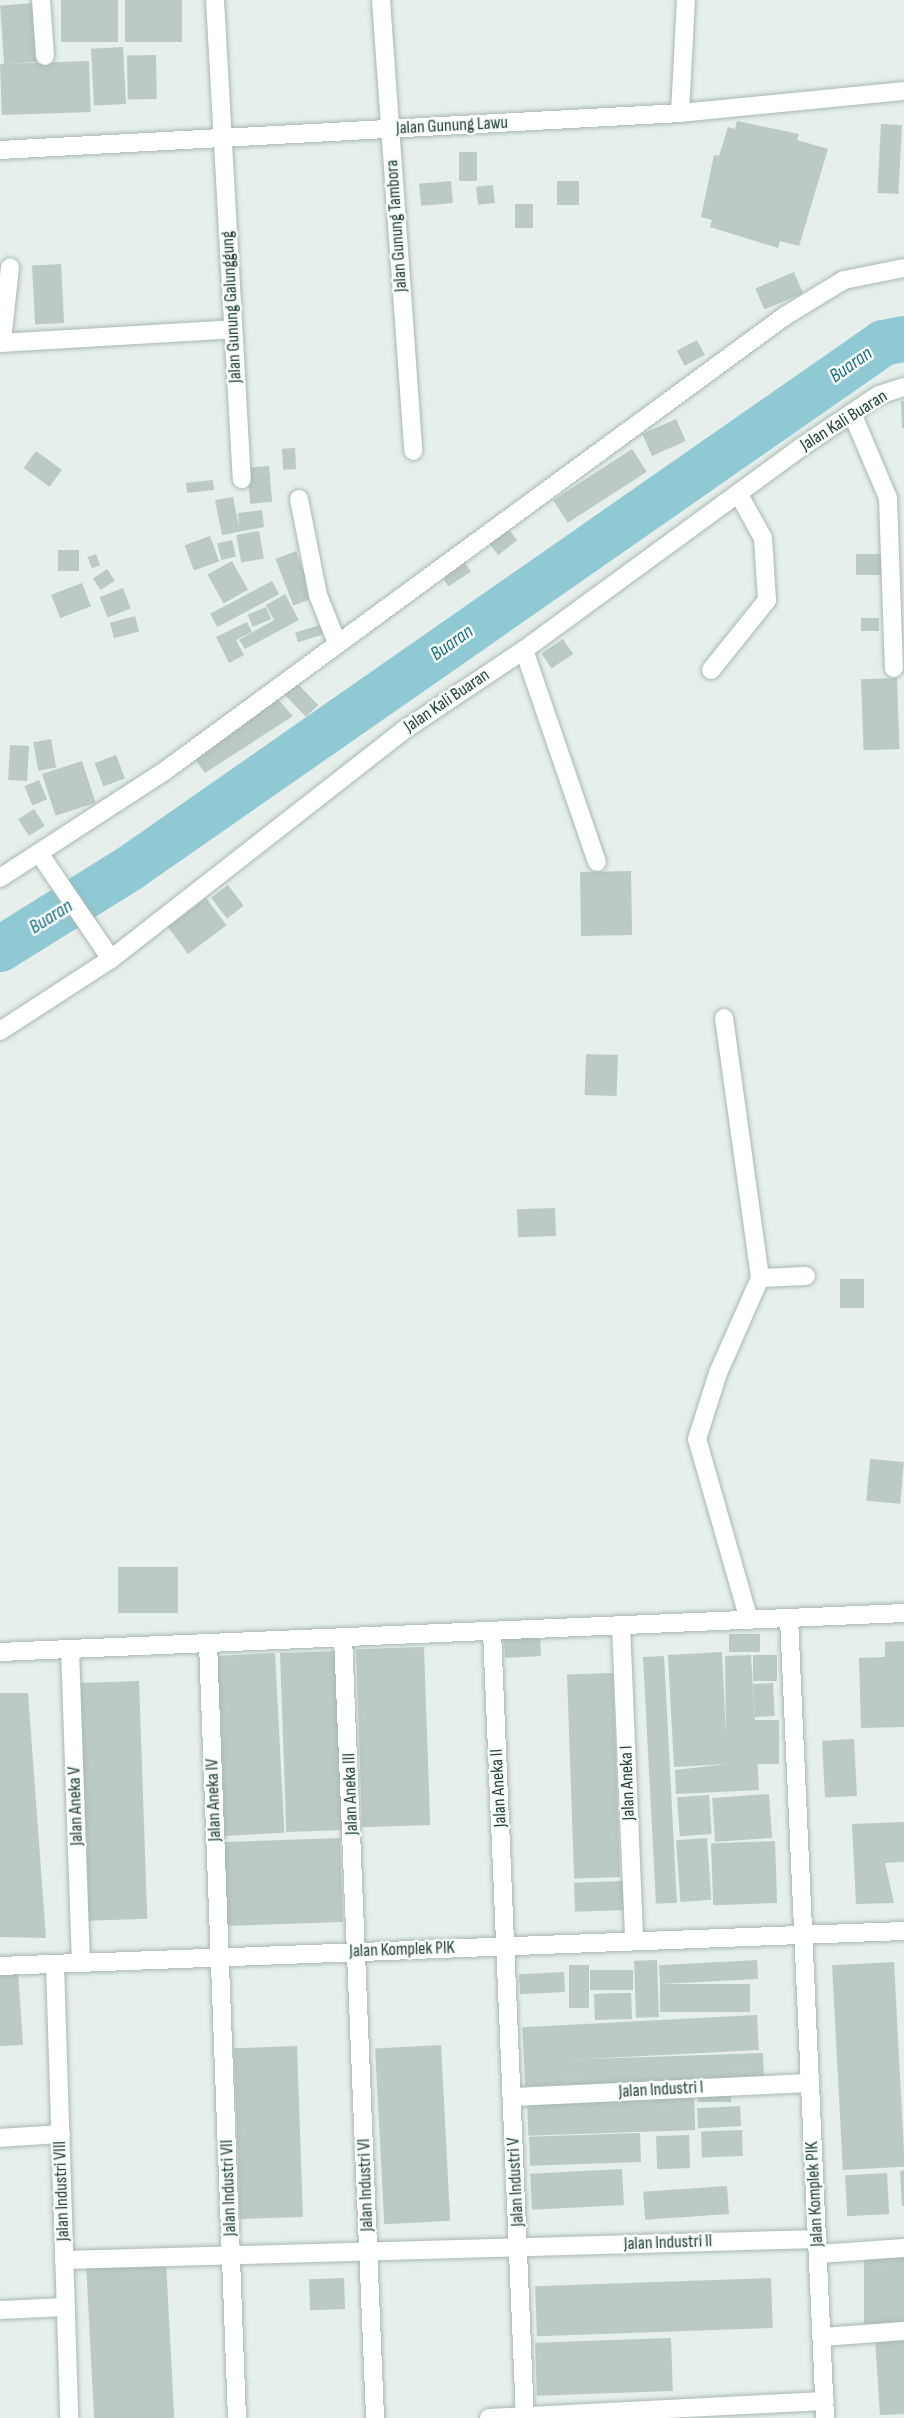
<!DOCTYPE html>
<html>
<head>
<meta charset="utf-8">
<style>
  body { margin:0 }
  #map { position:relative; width:904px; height:2418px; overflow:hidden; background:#e6efeb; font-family:"Sofia Sans Condensed",sans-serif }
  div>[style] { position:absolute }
  .river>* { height:46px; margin:-23px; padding:0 23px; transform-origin:23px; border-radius:23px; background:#8ec9d4 }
  .building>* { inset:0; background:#bbcac4; transform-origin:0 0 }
  .roads { filter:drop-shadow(0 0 2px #a8b8b2) drop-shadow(0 0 2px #a8b8b2) }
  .minor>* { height:18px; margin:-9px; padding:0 9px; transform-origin:9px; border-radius:9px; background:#fff }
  span { translate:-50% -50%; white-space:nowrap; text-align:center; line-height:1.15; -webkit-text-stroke:5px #f7fbf9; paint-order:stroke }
  .street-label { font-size:18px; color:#24423a }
  .water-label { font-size:20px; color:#1c6f80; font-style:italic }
</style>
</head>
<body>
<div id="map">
  <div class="river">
    <i style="left:0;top:949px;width:153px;rotate:-31.9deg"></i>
    <i style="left:130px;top:868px;width:918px;rotate:-34.88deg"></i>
    <i style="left:883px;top:343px;width:21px;rotate:-11deg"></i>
  </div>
  <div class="building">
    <i style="left:61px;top:0;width:57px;height:42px"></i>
    <i style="left:125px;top:0;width:57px;height:42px"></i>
    <i style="left:35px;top:3px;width:59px;height:35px;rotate:86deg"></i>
    <i style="left:123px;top:47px;width:57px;height:32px;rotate:87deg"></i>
    <i style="left:156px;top:55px;width:44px;height:29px;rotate:89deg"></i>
    <i style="left:89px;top:61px;width:51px;height:89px;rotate:88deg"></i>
    <i style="clip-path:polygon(737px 121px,799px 134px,797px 140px,828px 149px,799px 246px,780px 241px,778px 248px,710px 227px,712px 220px,701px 217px,714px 155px,719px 156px,728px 127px,735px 129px)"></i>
    <i style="left:881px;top:124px;width:21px;height:69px;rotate:3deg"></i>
    <i style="left:459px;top:152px;width:18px;height:29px"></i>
    <i style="left:451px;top:181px;width:22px;height:32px;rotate:85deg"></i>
    <i style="left:557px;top:181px;width:22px;height:24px"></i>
    <i style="left:493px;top:185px;width:18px;height:17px;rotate:84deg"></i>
    <i style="left:515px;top:204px;width:18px;height:24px"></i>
    <i style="left:61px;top:264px;width:59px;height:29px;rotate:87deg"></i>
    <i style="left:794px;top:272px;width:23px;height:42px;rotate:67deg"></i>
    <i style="left:697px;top:340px;width:17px;height:23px;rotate:62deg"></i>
    <i style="clip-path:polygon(901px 401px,904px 401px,904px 428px,902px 428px)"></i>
    <i style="left:676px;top:419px;width:24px;height:37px;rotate:66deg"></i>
    <i style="left:295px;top:448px;width:21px;height:13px;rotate:87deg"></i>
    <i style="left:632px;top:449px;width:27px;height:94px;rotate:57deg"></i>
    <i style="left:36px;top:451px;width:32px;height:21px;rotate:36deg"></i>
    <i style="left:269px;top:466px;width:36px;height:22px;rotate:85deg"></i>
    <i style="left:213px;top:480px;width:10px;height:27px;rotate:84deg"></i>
    <i style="clip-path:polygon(233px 497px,239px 527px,238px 513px,262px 510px,264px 527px,222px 535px,215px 500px)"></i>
    <i style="left:506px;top:526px;width:18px;height:24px;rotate:52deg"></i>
    <i style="left:259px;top:531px;width:28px;height:23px;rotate:80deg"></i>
    <i style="left:210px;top:536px;width:27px;height:27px;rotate:70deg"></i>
    <i style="left:232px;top:540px;width:17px;height:15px;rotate:77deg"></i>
    <i style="left:58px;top:550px;width:21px;height:21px"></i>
    <i style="left:296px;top:551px;width:50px;height:22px;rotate:69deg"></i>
    <i style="left:96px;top:554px;width:12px;height:9px;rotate:70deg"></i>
    <i style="left:856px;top:554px;width:32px;height:21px"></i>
    <i style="left:460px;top:555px;width:20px;height:27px;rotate:57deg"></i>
    <i style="left:232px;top:561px;width:33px;height:28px;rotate:61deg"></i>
    <i style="left:107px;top:569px;width:14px;height:17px;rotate:56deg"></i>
    <i style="left:272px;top:581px;width:15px;height:70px;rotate:62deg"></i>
    <i style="left:82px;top:583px;width:25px;height:33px;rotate:69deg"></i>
    <i style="left:123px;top:588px;width:22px;height:25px;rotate:69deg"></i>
    <i style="clip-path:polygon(285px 594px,299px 620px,245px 649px,239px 640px,274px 620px,266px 605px)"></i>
    <i style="left:266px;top:607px;width:13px;height:20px;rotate:67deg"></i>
    <i style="left:135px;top:616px;width:16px;height:26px;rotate:75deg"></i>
    <i style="left:861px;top:618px;width:18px;height:13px"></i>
    <i style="clip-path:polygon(247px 622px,252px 632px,236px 640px,244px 655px,229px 663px,216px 637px)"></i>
    <i style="left:320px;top:625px;width:10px;height:26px;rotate:73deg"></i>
    <i style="left:563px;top:639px;width:18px;height:26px;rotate:56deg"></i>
    <i style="left:897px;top:678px;width:71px;height:36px;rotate:88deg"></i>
    <i style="left:296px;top:682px;width:32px;height:17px;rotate:46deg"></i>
    <i style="clip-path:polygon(276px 697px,293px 716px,205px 773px,194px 758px)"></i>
    <i style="left:51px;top:739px;width:29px;height:18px;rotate:80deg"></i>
    <i style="left:10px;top:745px;width:19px;height:35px;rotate:3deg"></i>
    <i style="left:116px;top:755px;width:25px;height:23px;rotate:69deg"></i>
    <i style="left:82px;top:761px;width:44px;height:42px;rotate:72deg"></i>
    <i style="left:39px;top:780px;width:21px;height:16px;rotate:67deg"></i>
    <i style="left:34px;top:809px;width:20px;height:19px;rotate:57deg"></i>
    <i style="left:631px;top:871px;width:64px;height:51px;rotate:89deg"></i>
    <i style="left:228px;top:885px;width:26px;height:21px;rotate:53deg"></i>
    <i style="left:206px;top:898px;width:34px;height:48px;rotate:53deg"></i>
    <i style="left:586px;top:1054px;width:32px;height:41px;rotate:2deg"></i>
    <i style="left:555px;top:1208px;width:28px;height:38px;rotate:88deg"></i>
    <i style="left:840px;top:1279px;width:24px;height:29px"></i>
    <i style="left:870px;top:1459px;width:34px;height:42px;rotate:5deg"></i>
    <i style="left:118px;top:1567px;width:60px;height:46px"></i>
    <i style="left:760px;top:1634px;width:18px;height:31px;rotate:90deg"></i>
    <i style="left:540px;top:1636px;width:20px;height:36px;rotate:87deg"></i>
    <i style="clip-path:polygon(904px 1641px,904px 1727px,861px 1728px,859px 1658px,885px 1657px,885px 1642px)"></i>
    <i style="left:424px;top:1647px;width:178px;height:68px;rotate:88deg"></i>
    <i style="left:338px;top:1651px;width:179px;height:58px;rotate:88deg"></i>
    <i style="clip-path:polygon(722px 1652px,726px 1735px,725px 1656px,751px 1655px,759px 1790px,676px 1794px,675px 1770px,728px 1764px,674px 1767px,668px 1655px)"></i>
    <i style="left:275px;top:1653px;width:180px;height:62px;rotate:87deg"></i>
    <i style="left:753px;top:1655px;width:24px;height:26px"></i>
    <i style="left:664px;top:1656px;width:247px;height:21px;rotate:87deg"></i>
    <i style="left:613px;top:1673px;width:204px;height:46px;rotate:88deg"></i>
    <i style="left:139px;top:1681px;width:238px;height:65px;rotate:88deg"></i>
    <i style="left:773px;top:1683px;width:33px;height:20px;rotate:87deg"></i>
    <i style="clip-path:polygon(0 1693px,28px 1693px,46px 1938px,0 1937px)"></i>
    <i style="left:755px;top:1720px;width:24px;height:44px"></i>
    <i style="left:854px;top:1739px;width:57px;height:32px;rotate:87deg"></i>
    <i style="left:769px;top:1794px;width:44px;height:57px;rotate:86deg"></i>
    <i style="left:709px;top:1795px;width:39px;height:32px;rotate:86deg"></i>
    <i style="clip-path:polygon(904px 1822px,904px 1862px,885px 1863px,894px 1903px,856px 1904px,852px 1824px)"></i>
    <i style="left:340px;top:1838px;width:84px;height:119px;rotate:88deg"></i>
    <i style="left:707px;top:1838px;width:62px;height:31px;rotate:86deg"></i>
    <i style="left:775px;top:1841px;width:62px;height:64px;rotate:88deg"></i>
    <i style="left:623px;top:1881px;width:29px;height:49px;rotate:88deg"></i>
    <i style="left:657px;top:1960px;width:57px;height:23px;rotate:88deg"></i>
    <i style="left:757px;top:1960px;width:19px;height:98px;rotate:87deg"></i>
    <i style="left:894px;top:1962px;width:205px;height:62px;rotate:87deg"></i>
    <i style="left:569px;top:1965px;width:20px;height:43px"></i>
    <i style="left:633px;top:1970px;width:20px;height:43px;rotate:90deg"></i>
    <i style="clip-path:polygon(18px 1972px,23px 2045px,0 2046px,0 1973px)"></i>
    <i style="left:564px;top:1972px;width:20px;height:45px;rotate:87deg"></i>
    <i style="left:750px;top:1984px;width:28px;height:90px;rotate:90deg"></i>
    <i style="clip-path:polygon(617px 1993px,631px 1993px,632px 2019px,595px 2020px,594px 1994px)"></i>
    <i style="left:757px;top:2015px;width:35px;height:235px;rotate:87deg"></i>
    <i style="left:441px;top:2045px;width:176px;height:66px;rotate:87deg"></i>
    <i style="left:297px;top:2046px;width:171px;height:63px;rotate:88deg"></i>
    <i style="left:763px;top:2053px;width:25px;height:239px;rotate:88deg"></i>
    <i style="left:731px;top:2090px;width:12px;height:33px;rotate:90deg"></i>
    <i style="left:694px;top:2094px;width:36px;height:167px;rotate:88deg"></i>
    <i style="left:740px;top:2106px;width:20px;height:43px;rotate:87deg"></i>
    <i style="left:742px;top:2130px;width:26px;height:41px;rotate:88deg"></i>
    <i style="left:640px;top:2133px;width:29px;height:111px;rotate:88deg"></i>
    <i style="left:689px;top:2135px;width:33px;height:33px;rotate:88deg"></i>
    <i style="left:622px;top:2169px;width:36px;height:92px;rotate:87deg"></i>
    <i style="clip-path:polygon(904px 2170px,904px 2206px,902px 2206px,900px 2171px)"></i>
    <i style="left:887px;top:2173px;width:41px;height:42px;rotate:87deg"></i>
    <i style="left:727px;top:2186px;width:28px;height:84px;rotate:86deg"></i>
    <i style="left:904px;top:2256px;width:70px;height:40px;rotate:90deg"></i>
    <i style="left:166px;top:2261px;width:157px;height:80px;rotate:87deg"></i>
    <i style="left:344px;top:2278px;width:31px;height:35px;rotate:88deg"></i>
    <i style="left:771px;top:2278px;width:50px;height:236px;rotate:88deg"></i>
    <i style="clip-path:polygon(904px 2336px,904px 2414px,880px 2415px,875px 2338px)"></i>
    <i style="left:671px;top:2338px;width:53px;height:136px;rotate:88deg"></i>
  </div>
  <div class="roads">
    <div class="minor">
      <i style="left:41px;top:0;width:56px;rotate:85.9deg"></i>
      <i style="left:215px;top:0;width:480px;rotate:86.8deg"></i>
      <i style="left:381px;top:0;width:452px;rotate:85.9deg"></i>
      <i style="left:680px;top:113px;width:113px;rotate:-87deg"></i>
      <i style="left:0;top:150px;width:681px;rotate:-3.11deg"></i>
      <i style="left:680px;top:113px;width:225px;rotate:-5.6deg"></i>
      <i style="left:2px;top:340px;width:73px;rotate:-83.7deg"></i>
      <i style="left:0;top:343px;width:233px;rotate:-3.4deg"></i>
      <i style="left:852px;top:413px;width:92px;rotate:67deg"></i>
      <i style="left:888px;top:498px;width:170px;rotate:88deg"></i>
      <i style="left:299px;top:499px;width:98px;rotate:78.8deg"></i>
      <i style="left:318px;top:595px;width:52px;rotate:68.4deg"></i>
      <i style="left:524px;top:650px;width:224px;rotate:71deg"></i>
      <i style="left:711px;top:670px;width:90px;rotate:-51.3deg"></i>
      <i style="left:767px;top:600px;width:62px;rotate:-93.7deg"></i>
      <i style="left:763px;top:538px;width:51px;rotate:-119.1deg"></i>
      <i style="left:39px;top:853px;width:128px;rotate:55.8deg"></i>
      <i style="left:0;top:878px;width:198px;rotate:-33deg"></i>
      <i style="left:166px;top:770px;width:768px;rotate:-36.26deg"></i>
      <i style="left:785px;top:316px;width:69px;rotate:-31.4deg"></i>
      <i style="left:844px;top:280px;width:61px;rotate:-11.3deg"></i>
      <i style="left:724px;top:1018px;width:262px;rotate:82.1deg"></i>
      <i style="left:0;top:1031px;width:132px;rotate:-33deg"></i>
      <i style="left:111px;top:959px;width:372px;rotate:-38deg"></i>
      <i style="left:404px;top:730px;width:144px;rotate:-33.7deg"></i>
      <i style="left:524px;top:650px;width:342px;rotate:-36.2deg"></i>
      <i style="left:800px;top:448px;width:95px;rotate:-33.9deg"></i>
      <i style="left:879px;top:395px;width:26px;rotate:-18deg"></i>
      <i style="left:789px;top:1618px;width:801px;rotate:87.42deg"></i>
      <i style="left:749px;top:1620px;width:188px;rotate:-106deg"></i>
      <i style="left:697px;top:1439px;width:69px;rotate:-72.3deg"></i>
      <i style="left:718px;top:1373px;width:104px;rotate:-66.1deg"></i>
      <i style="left:760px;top:1278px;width:46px;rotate:-2.5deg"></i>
      <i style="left:621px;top:1625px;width:316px;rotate:87.6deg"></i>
      <i style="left:492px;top:1631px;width:788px;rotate:87.6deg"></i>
      <i style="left:343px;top:1637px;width:782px;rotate:87.65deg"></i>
      <i style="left:208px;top:1643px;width:776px;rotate:87.86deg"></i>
      <i style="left:70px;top:1649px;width:314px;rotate:88deg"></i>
      <i style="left:0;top:1652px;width:905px;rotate:-2.47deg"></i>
      <i style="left:55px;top:1964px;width:454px;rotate:88.2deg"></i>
      <i style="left:0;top:1966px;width:905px;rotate:-2.22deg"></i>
      <i style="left:513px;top:2097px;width:297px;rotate:-2.7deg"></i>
      <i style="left:0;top:2138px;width:61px;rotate:-3.8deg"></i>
      <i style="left:818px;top:2254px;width:86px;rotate:-4deg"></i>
      <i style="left:64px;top:2260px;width:754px;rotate:-1.6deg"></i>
      <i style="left:0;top:2310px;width:66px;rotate:-2.6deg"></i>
      <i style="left:822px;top:2337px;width:82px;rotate:-4.2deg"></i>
      <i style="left:489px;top:2418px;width:336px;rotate:-2.9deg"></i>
    </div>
  </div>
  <div class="street-label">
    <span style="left:452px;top:126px;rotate:-3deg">Jalan Gunung Lawu</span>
    <span style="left:397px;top:226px;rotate:-94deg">Jalan Gunung Tambora</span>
    <span style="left:232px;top:307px;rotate:-93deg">Jalan Gunung Galunggung</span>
    <span style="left:844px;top:421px;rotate:-32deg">Jalan Kali Buaran</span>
    <span style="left:447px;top:701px;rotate:-34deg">Jalan Kali Buaran</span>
    <span style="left:628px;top:1783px;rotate:-92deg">Jalan Aneka I</span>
    <span style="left:499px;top:1788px;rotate:-93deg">Jalan Aneka II</span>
    <span style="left:351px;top:1794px;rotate:-92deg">Jalan Aneka III</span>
    <span style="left:214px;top:1800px;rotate:-92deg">Jalan Aneka IV</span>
    <span style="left:76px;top:1806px;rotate:-92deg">Jalan Aneka V</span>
    <span style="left:402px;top:1950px;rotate:-2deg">Jalan Komplek PIK</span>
    <span style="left:661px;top:2090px;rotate:-3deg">Jalan Industri I</span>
    <span style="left:516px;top:2182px;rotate:-93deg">Jalan Industri V</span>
    <span style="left:366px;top:2185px;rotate:-92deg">Jalan Industri VI</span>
    <span style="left:229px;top:2188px;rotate:-92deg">Jalan Industri VII</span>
    <span style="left:62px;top:2191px;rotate:-92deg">Jalan Industri VIII</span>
    <span style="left:815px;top:2194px;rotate:-93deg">Jalan Komplek PIK</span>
    <span style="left:668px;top:2243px;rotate:-2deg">Jalan Industri II</span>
  </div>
  <div class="water-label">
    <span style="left:851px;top:365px;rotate:-35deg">Buaran</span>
    <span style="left:452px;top:643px;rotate:-35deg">Buaran</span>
    <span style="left:51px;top:917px;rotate:-32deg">Buaran</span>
  </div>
</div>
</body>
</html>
